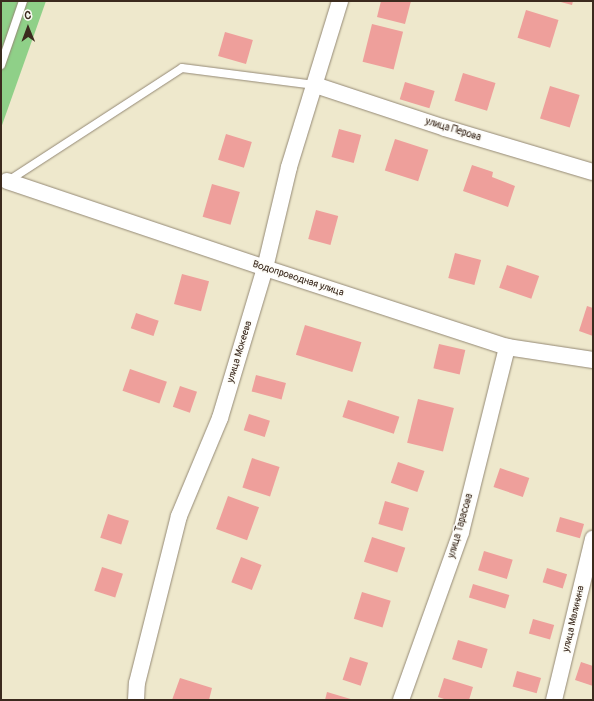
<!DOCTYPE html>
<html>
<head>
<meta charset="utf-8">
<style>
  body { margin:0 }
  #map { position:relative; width:594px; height:701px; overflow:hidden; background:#eee8cc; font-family:Pangolin,sans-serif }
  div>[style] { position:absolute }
  .green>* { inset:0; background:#8fd088 }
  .building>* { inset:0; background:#ee9f9b; transform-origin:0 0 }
  .roads { filter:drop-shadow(0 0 1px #948975) drop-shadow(0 0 1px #948975) }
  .lane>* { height:8px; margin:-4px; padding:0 4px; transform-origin:4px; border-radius:4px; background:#fff }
  .street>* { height:16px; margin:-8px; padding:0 8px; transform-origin:8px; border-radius:8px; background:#fff }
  span { translate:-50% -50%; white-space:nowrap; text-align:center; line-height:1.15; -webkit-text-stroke:3px #fdfcf7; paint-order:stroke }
  .street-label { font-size:10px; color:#3b2a1e }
  .frame { position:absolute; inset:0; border:2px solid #3b2a1e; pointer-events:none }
  .north { position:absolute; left:8px; top:8px; width:40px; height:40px; -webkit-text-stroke:3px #fdfcf7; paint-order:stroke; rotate:359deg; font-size:11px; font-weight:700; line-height:16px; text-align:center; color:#3b2a1e }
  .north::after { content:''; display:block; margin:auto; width:14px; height:18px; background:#3b2a1e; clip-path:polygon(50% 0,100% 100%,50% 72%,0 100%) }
</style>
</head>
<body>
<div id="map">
  <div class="green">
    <i style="clip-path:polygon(1px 1px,46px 1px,1px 128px)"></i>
  </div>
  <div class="building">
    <i style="clip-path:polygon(381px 1px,411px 1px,405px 24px,377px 17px)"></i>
    <i style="clip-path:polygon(557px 1px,573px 1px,572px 5px)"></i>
    <i style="left:526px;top:10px;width:34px;height:29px;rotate:17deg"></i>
    <i style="left:372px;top:24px;width:32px;height:39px;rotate:14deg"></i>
    <i style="left:225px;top:32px;width:29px;height:25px;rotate:16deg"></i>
    <i style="left:463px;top:73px;width:34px;height:29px;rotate:17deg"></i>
    <i style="left:405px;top:82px;width:31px;height:18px;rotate:17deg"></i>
    <i style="left:550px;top:86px;width:31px;height:34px;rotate:17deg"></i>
    <i style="left:339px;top:129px;width:23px;height:29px;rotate:15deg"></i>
    <i style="left:226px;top:134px;width:27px;height:27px;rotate:17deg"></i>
    <i style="left:395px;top:139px;width:35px;height:33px;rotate:18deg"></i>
    <i style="clip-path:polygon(472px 165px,493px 172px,492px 177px,515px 186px,508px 207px,463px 191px)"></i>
    <i style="left:212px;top:184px;width:29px;height:34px;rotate:16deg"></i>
    <i style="left:316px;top:210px;width:23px;height:30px;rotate:15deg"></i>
    <i style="left:455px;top:253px;width:27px;height:26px;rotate:15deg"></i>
    <i style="left:507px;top:265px;width:34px;height:24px;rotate:19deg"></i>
    <i style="left:182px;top:274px;width:28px;height:31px;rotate:15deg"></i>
    <i style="clip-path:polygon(587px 306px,593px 308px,593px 336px,579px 331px)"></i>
    <i style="left:136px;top:313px;width:24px;height:16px;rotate:19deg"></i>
    <i style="left:305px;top:325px;width:59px;height:31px;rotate:17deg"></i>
    <i style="left:439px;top:344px;width:27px;height:25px;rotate:13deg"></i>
    <i style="left:130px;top:369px;width:39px;height:23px;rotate:19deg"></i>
    <i style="left:256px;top:375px;width:31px;height:17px;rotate:15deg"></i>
    <i style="left:180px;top:386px;width:18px;height:22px;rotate:19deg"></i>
    <i style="left:418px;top:399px;width:37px;height:45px;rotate:14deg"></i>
    <i style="left:348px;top:400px;width:54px;height:18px;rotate:18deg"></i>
    <i style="left:249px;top:414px;width:22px;height:17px;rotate:18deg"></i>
    <i style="left:252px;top:458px;width:29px;height:31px;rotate:18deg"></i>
    <i style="left:398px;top:462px;width:28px;height:22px;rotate:19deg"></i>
    <i style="left:500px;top:468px;width:31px;height:20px;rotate:19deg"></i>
    <i style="left:228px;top:496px;width:33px;height:35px;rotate:20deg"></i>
    <i style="left:385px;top:501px;width:25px;height:24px;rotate:16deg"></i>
    <i style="left:108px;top:514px;width:22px;height:25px;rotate:18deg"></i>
    <i style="left:560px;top:517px;width:25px;height:15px;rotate:16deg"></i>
    <i style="left:372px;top:537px;width:35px;height:26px;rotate:18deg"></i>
    <i style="left:484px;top:551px;width:30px;height:20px;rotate:17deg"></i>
    <i style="left:241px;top:557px;width:22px;height:27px;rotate:21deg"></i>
    <i style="left:102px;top:567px;width:22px;height:25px;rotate:18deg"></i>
    <i style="left:547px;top:568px;width:21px;height:15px;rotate:17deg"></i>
    <i style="left:473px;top:584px;width:38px;height:14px;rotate:17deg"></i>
    <i style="left:362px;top:592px;width:30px;height:28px;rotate:17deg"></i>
    <i style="left:533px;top:619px;width:22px;height:15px;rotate:16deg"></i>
    <i style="left:458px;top:640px;width:31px;height:20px;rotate:17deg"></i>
    <i style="left:350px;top:657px;width:19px;height:24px;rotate:18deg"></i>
    <i style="clip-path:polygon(581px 662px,593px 666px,593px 686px,575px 680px)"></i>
    <i style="left:517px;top:671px;width:25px;height:16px;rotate:16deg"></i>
    <i style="clip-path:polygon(180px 678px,212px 688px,209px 700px,172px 700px)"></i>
    <i style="clip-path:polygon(444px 678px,473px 687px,469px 700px,447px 700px,438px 697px)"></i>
    <i style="clip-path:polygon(327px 692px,354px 700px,325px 700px)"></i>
  </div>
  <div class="roads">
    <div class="lane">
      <i style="left:1px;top:65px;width:68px;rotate:-71deg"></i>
      <i style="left:8px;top:181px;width:207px;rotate:-33deg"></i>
      <i style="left:182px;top:68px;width:134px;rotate:7.3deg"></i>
    </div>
    <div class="street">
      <i style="left:315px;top:85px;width:137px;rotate:18.3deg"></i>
      <i style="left:445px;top:128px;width:154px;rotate:16.6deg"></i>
      <i style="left:7px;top:181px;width:272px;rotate:18.6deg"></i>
      <i style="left:265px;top:268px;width:255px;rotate:18.1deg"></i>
      <i style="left:507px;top:347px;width:87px;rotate:8.6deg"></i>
      <i style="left:136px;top:700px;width:17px;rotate:-87deg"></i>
      <i style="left:137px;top:683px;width:172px;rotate:-75.9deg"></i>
      <i style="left:179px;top:516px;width:106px;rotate:-67.3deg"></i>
      <i style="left:220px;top:418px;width:157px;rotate:-73.3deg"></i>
      <i style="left:265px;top:268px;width:104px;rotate:-76.6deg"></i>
      <i style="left:289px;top:167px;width:174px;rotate:-72.9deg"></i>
      <i style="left:401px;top:700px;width:178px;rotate:-70.3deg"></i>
      <i style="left:461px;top:532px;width:191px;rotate:-76deg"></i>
      <i style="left:554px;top:700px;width:166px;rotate:-76.4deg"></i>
    </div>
  </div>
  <div class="street-label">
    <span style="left:453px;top:130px;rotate:17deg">улица Перова</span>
    <span style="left:298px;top:279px;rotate:18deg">Водопроводная улица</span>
    <span style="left:240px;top:352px;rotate:-73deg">улица Мокеева</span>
    <span style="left:461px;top:526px;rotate:-74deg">улица Тарасова</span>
    <span style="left:574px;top:619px;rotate:-77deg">улица Малинина</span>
  </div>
  <div class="frame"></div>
  <div class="north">С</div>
</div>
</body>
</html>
